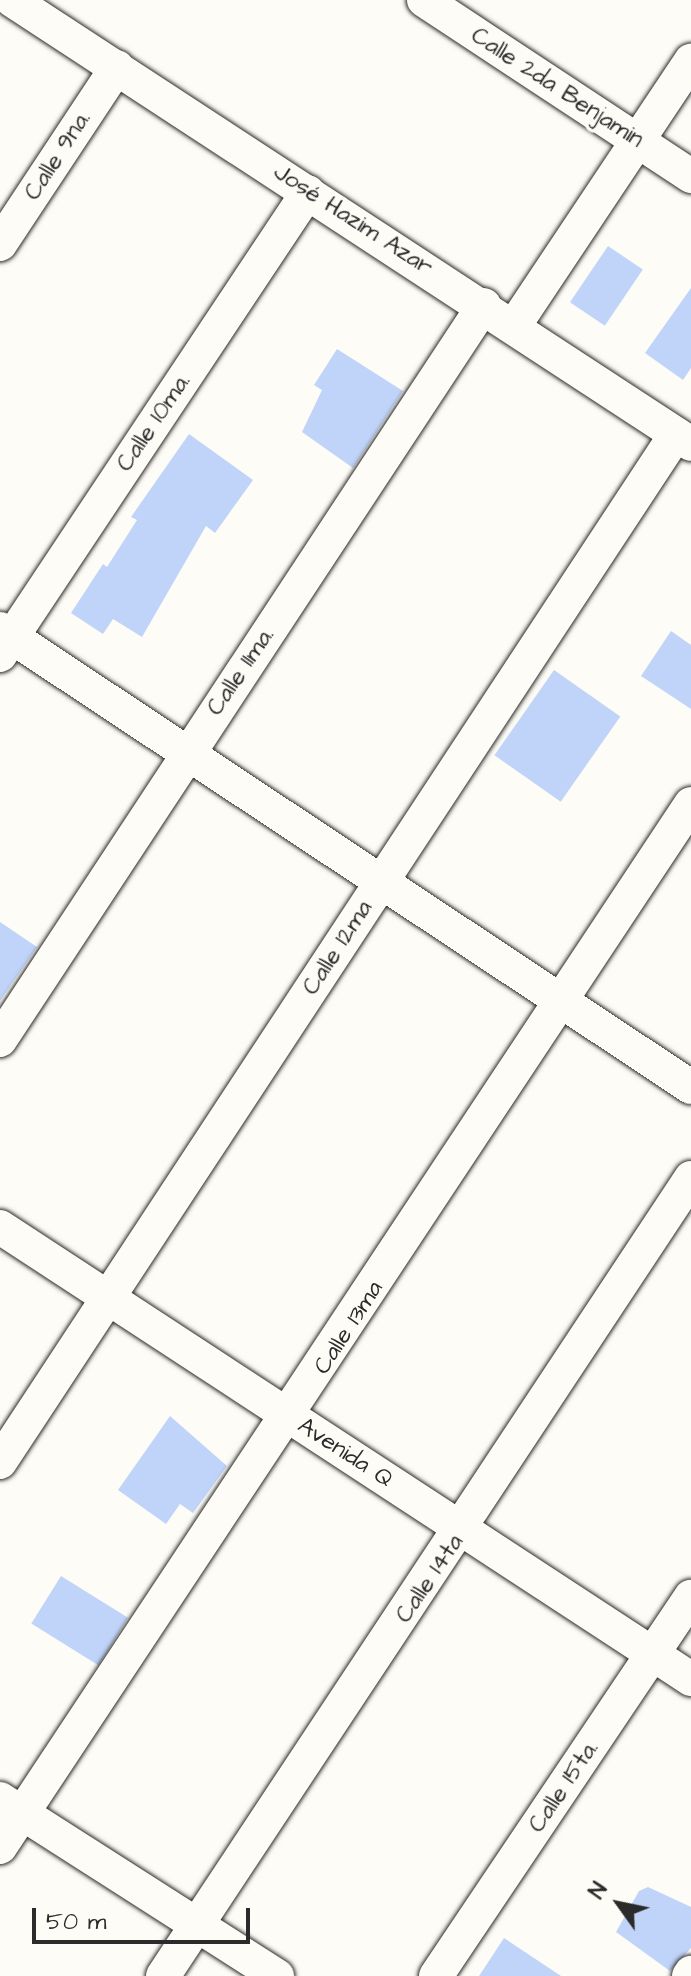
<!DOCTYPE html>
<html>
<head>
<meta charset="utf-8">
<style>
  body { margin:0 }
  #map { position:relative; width:691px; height:1976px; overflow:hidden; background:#fdfcf7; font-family:"Architects Daughter",sans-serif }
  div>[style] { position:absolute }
  .building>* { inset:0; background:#c0d4f9; transform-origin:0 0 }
  .roads { filter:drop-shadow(0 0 2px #2b2b2b) drop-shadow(0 0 2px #2b2b2b) }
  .minor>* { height:34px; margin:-17px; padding:0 17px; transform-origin:17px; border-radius:17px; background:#fdfcf7 }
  span { translate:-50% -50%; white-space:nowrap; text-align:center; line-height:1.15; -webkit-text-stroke:7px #fdfcf7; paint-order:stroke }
  .street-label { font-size:24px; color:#2b2b2b }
  .north { position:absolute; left:579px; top:1864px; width:80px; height:80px; -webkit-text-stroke:6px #fdfcf7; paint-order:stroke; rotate:303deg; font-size:22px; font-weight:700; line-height:32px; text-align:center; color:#2b2b2b }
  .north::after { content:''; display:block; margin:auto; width:28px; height:36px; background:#2b2b2b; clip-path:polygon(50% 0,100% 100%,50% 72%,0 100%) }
  .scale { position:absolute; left:32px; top:1908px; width:218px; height:36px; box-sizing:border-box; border:4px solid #2b2b2b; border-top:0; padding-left:10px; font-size:24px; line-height:28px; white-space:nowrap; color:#2b2b2b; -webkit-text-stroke:6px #fdfcf7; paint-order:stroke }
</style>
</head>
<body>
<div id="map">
  <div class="building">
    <i style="left:608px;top:246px;width:42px;height:68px;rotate:34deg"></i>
    <i style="clip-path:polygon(691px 288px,691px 368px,683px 380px,645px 353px)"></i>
    <i style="clip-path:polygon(337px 349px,403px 391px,353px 468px,302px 432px,322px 390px,314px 385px)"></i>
    <i style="clip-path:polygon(189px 434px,253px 480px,215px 533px,206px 526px,142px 637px,113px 619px,103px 634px,71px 613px,103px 564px,107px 567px,137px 520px,131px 517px)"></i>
    <i style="clip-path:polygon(671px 631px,691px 645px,691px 709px,641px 676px)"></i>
    <i style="left:554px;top:670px;width:81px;height:104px;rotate:35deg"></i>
    <i style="clip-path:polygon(0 922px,37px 947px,0 1001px)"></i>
    <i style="clip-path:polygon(170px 1416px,227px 1466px,193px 1513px,180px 1504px,166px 1524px,118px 1490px)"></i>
    <i style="left:61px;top:1576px;width:79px;height:56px;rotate:32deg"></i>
    <i style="clip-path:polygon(648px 1887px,691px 1907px,691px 1948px,670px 1971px,616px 1932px,639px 1891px)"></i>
    <i style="clip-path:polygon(504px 1938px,561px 1976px,479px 1976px)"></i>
  </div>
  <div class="roads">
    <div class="minor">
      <i style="left:12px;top:0;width:811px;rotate:33.18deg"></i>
      <i style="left:424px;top:0;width:320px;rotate:33.4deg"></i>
      <i style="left:0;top:244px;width:212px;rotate:-56.5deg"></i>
      <i style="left:514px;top:326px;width:319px;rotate:-56.3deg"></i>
      <i style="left:0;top:629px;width:829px;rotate:33.54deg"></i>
      <i style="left:0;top:655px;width:556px;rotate:-56.37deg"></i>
      <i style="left:0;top:1040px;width:880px;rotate:-56.63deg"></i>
      <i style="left:0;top:1227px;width:826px;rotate:33.19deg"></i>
      <i style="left:0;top:1462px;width:1230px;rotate:-56.67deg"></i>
      <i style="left:0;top:1799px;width:329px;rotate:32.6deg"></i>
      <i style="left:0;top:1847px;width:1251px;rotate:-56.48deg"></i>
      <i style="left:163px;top:1976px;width:957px;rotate:-56.51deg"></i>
      <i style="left:436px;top:1976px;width:457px;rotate:-56.1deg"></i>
      <i style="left:689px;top:1976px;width:4px;rotate:-56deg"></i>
    </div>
  </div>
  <div class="street-label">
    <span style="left:557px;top:88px;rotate:33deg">Calle 2da Benjamin</span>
    <span style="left:58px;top:156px;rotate:-57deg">Calle 9na.</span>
    <span style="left:353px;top:220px;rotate:33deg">José Hazim Azar</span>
    <span style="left:154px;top:423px;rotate:-56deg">Calle 10ma.</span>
    <span style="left:241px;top:672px;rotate:-56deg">Calle 11ma.</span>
    <span style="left:338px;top:948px;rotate:-57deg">Calle 12ma</span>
    <span style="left:349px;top:1328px;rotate:-57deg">Calle 13ma</span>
    <span style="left:345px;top:1453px;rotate:33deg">Avenida Q</span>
    <span style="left:430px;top:1579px;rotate:-56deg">Calle 14ta</span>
    <span style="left:564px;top:1787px;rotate:-56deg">Calle 15ta.</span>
  </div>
  <div class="north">N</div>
  <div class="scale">50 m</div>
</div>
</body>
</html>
